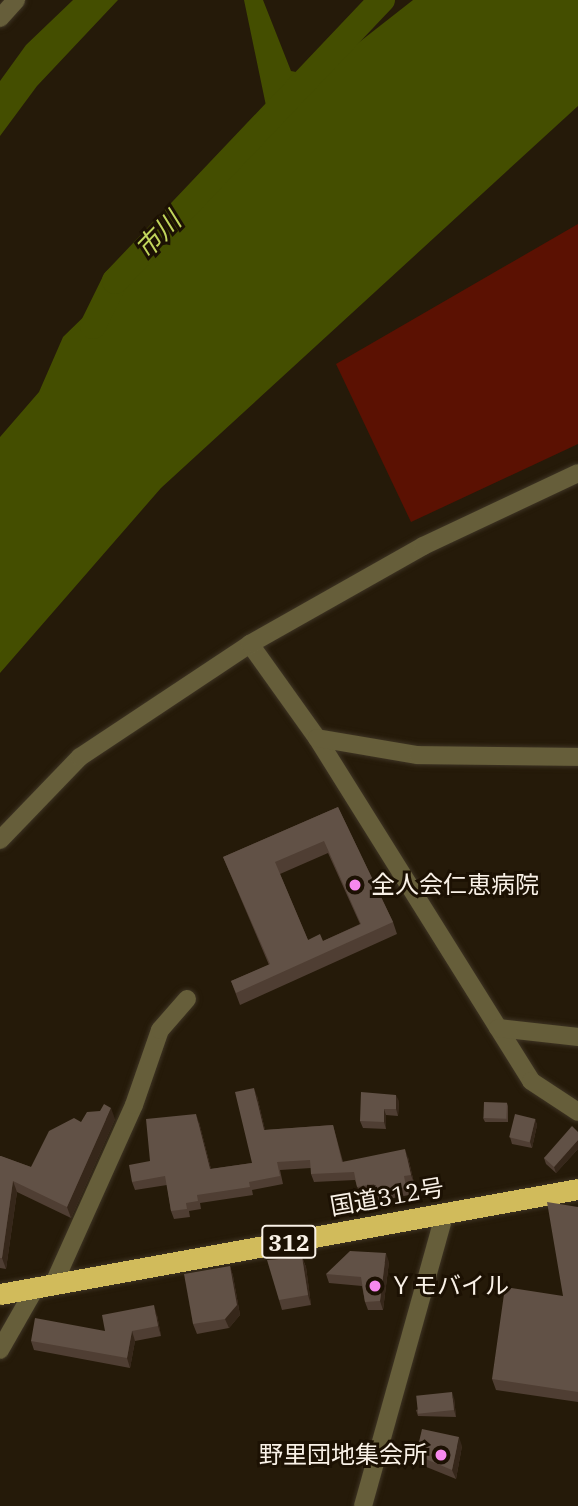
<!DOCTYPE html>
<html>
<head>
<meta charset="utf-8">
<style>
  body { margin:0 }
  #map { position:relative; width:578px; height:1506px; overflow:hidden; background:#251a09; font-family:"IBM Plex Serif","Noto Sans JP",serif }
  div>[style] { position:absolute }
  .green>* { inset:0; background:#5b1102 }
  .water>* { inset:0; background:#444e00 }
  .river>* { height:26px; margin:-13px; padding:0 13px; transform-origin:13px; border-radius:13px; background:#444e00 }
  .roads { filter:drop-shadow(0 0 2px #3e3424) drop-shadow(0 0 2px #3e3424) }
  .minor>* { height:18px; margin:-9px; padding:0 9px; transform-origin:9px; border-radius:9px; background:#665e3a }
  .highway>* { height:21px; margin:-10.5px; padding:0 10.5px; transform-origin:10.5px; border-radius:10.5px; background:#d1bb5b }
  .wall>* { inset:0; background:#4f3e33 }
  .shaded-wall>* { inset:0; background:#36271a }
  .building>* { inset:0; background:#615146; transform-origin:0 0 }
  .dots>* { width:19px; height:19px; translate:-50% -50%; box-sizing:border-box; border:4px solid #1c1103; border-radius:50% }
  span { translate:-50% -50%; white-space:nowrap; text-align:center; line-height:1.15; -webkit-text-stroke:6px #1c1103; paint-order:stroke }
  .shield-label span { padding:2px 5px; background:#1c1103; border:2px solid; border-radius:5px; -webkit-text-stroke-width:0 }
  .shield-label { font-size:23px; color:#f9f1e7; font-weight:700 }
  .poi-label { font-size:24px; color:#f9f1e7 }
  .left { translate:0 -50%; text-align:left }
  .right { translate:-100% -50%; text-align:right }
  .street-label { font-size:24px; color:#f9f1e7 }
  .water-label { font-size:26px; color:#c2d65c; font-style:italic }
</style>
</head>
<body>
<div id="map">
  <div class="green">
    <i style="clip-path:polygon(578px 224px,578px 444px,411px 522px,336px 364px)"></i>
  </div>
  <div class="water">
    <i style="clip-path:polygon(73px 0,118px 0,37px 86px,0 136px,0 81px,26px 45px)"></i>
    <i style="clip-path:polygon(244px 0,263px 0,291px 71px,316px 76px,413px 0,578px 0,578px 106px,161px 488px,0 673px,0 437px,39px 392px,63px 337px,221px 183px,270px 125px)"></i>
  </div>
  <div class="river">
    <i style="left:93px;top:326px;width:50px;rotate:-63.9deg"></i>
    <i style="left:115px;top:281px;width:388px;rotate:-46.5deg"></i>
  </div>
  <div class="roads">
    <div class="minor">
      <i style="left:0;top:18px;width:24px;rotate:-48deg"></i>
      <i style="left:250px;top:644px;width:115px;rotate:54.5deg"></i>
      <i style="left:317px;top:738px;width:404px;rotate:58deg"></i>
      <i style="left:531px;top:1081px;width:56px;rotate:33.4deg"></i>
      <i style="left:317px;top:738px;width:102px;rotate:9.6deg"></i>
      <i style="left:418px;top:755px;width:160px;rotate:0.7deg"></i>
      <i style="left:0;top:840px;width:115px;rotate:-46.1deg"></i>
      <i style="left:80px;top:757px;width:204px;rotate:-33.6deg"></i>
      <i style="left:250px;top:644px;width:199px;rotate:-29.5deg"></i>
      <i style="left:423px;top:546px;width:171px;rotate:-25.2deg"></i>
      <i style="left:498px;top:1028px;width:81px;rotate:6.4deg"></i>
      <i style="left:54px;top:1283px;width:195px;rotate:-65.8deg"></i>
      <i style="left:134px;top:1105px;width:79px;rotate:-70.9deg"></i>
      <i style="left:160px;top:1030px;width:41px;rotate:-48.9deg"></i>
      <i style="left:0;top:1350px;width:73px;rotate:-60.3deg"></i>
      <i style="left:363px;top:1506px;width:304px;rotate:-74.4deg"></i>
    </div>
    <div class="highway">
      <i style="left:0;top:1294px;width:587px;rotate:-10.3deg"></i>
    </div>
  </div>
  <div class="wall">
    <i style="clip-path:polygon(evenodd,338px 807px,393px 922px,397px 934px,240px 1005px,231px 981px,269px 965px,223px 857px,338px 807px,328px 853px,360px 924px,323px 941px,308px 940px,280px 874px,328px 853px)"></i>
    <i style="clip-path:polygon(257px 1096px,265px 1130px,333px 1125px,343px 1162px,408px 1157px,414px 1183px,407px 1185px,409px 1195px,379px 1201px,376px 1192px,360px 1195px,355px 1180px,314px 1182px,311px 1174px,311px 1168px,280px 1170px,283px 1184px,252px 1190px,253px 1195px,200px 1203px,201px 1209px,189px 1211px,190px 1217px,174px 1219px,171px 1211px,167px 1185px,135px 1190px,132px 1182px,150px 1161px,199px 1122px,211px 1169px,252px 1163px)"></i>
    <i style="clip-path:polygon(399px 1101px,398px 1116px,386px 1115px,386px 1129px,363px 1128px,360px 1121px)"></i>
    <i style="clip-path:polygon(507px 1103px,508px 1106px,508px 1122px,485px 1122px,483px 1118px)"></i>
    <i style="clip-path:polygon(115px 1119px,71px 1218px,17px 1192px,6px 1269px,0 1268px,0 1156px,31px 1167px,81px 1122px)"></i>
    <i style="clip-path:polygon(535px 1119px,537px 1125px,532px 1148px,512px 1144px,510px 1137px)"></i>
    <i style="clip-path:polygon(578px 1132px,578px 1149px,556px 1173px,546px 1164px,544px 1158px)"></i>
    <i style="clip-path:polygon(578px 1207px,578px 1402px,496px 1390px,492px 1379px,563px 1296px)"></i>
    <i style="clip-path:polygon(302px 1257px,306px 1267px,311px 1305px,282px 1310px,279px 1300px)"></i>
    <i style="clip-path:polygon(389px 1262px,383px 1310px,368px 1310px,365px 1302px,362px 1286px,329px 1283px,326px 1274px)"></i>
    <i style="clip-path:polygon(230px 1266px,233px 1276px,240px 1315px,229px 1328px,197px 1334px,193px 1324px)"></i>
    <i style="clip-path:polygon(157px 1315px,161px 1336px,135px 1341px,130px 1368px,34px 1350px,31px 1341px,105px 1331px)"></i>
    <i style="clip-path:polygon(454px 1398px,456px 1417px,418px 1416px,416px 1410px)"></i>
    <i style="clip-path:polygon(462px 1446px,456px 1479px,419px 1464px,416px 1455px)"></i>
  </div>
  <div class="shaded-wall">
    <i style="clip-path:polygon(254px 1088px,257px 1096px,267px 1138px,264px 1130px)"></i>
    <i style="clip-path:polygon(396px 1095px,399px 1101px,398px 1116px,396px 1109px)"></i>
    <i style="clip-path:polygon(111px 1108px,115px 1119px,71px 1218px,67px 1207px)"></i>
    <i style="clip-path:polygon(384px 1109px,386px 1115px,386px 1129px,384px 1122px)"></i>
    <i style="clip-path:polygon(196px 1114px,199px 1122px,213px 1177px,210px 1169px)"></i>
    <i style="clip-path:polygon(535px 1119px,537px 1125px,532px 1148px,530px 1142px)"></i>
    <i style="clip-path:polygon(578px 1140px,578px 1149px,556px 1173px,554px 1167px)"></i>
    <i style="clip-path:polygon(405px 1149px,408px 1157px,414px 1183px,411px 1175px)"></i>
    <i style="clip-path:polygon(13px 1181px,17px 1192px,6px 1269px,2px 1258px)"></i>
    <i style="clip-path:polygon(386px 1253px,389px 1262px,383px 1310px,380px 1301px)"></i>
    <i style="clip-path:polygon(302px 1257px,306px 1267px,311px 1305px,308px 1295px)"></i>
    <i style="clip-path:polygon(230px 1266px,233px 1276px,240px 1315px,229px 1328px,225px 1319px)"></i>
    <i style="clip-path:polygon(154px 1305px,157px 1315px,161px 1336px,158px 1326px)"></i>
    <i style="clip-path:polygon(132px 1331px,135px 1341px,130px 1368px,127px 1358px)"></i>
    <i style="clip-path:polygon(452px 1392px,454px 1398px,456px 1417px,454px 1410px)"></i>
    <i style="clip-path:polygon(459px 1437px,462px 1446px,456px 1479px,452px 1470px)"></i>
  </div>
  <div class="building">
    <i style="clip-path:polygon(evenodd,338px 807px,393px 922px,236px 993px,231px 981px,270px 964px,223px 857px,338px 807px,324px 841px,361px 924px,323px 941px,320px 934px,308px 940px,275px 862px,324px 841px)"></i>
    <i style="clip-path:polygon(254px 1088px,264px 1130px,333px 1125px,342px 1162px,405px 1149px,411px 1175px,404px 1176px,406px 1187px,376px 1193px,374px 1184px,357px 1187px,354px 1172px,311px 1174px,310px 1160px,277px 1162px,280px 1176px,249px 1182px,250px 1187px,197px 1195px,198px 1201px,186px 1203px,187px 1209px,171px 1211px,165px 1176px,132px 1182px,129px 1165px,150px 1161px,146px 1119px,196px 1114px,210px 1169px,252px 1163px,235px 1092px)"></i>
    <i style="clip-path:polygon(361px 1092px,396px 1095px,396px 1109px,384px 1109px,384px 1122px,360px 1121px)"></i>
    <i style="left:484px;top:1102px;width:23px;height:16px;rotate:2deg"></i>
    <i style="clip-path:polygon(104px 1104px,111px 1108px,67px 1207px,13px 1181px,2px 1258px,0 1258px,0 1156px,1px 1156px,31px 1167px,49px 1131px,74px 1118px,81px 1122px,87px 1112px,100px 1111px)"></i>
    <i style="left:515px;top:1114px;width:21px;height:24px;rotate:14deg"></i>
    <i style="clip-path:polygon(572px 1126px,578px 1132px,578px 1140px,554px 1167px,544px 1158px)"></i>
    <i style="clip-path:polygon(547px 1202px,578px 1207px,578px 1392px,492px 1379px,505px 1287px,563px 1296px)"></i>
    <i style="clip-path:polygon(350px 1251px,386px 1253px,380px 1301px,365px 1302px,361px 1277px,326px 1274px)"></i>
    <i style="clip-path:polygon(302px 1257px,308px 1295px,279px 1300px,267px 1260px)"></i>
    <i style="clip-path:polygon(230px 1266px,237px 1305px,225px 1319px,193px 1324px,184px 1274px)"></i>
    <i style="clip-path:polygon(154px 1305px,158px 1326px,132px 1331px,127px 1358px,31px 1341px,35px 1318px,105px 1331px,102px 1315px)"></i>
    <i style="left:452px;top:1392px;width:18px;height:36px;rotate:84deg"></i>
    <i style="clip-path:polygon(422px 1429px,459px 1437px,452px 1470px,416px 1455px)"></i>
  </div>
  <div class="dots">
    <i style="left:355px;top:885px;background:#f688ed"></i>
    <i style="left:375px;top:1286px;background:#f688ed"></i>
    <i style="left:441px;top:1455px;background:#f688ed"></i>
  </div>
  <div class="shield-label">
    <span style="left:289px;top:1242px">312</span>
  </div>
  <div class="poi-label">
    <span class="left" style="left:371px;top:885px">全人会仁恵病院</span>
    <span class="left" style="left:389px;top:1286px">Ｙモバイル</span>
    <span class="right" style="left:427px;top:1455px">野里団地集会所</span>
  </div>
  <div class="street-label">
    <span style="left:387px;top:1197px;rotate:-10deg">国道312号</span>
  </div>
  <div class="water-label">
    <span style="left:158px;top:235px;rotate:-46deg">市川</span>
  </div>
</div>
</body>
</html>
